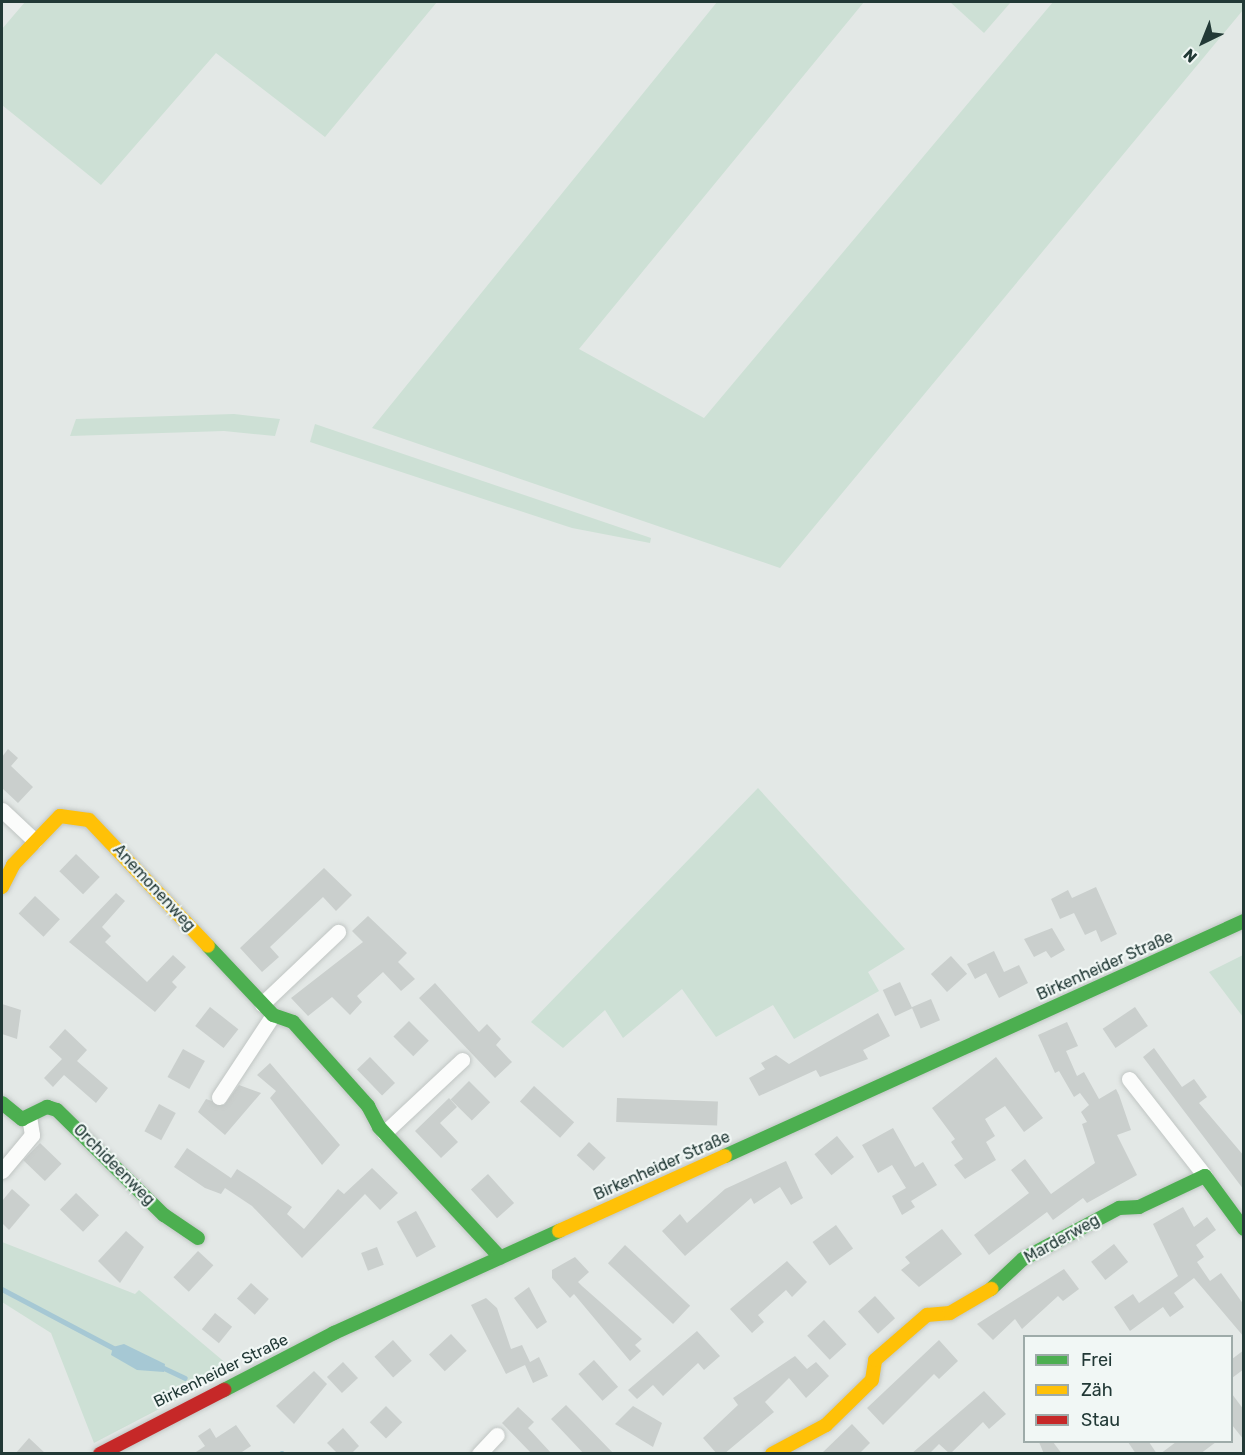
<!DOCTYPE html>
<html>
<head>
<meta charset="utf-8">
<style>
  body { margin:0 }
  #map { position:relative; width:1245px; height:1455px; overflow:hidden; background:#e3e8e6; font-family:Rubik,sans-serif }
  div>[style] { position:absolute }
  .green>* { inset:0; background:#cde0d5 }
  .water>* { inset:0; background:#a6c8d4 }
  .stream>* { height:4.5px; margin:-2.25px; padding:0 2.25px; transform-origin:2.25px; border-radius:2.25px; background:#a6c8d4 }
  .building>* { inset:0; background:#cacfcd; transform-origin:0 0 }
  .roads { filter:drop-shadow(0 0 2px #c0c5c3) drop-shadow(0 0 2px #c0c5c3) }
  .street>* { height:15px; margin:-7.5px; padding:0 7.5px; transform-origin:7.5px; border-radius:7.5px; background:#fbfcfb }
  .fast>* { height:14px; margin:-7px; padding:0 7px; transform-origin:7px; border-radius:7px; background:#4caf50 }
  .slow>* { height:14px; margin:-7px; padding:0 7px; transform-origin:7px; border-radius:7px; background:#ffc107 }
  .jam>* { height:14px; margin:-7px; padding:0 7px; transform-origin:7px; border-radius:7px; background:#c62828 }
  span { translate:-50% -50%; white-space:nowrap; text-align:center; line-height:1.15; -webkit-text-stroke:4.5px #f1f7f5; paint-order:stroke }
  .street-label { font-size:16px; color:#223936 }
  .frame { position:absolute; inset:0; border:3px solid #223936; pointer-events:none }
  .legend { position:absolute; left:1023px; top:1335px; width:210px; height:108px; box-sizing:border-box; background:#f1f7f5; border:2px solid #9eaba9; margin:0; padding:8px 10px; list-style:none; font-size:18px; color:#223936 }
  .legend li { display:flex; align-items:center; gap:12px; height:30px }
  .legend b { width:30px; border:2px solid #9eaba9 }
  .north { position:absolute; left:1173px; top:12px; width:60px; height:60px; -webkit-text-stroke:4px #f1f7f5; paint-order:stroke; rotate:223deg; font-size:16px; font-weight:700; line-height:24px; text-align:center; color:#223936 }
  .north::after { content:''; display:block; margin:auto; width:21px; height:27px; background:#223936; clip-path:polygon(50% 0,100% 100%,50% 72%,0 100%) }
</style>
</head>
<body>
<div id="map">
  <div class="green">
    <i style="clip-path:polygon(25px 2px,437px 2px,325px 137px,216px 53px,101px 185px,2px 105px,2px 29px)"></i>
    <i style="clip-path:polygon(717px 2px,864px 2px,579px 349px,704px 418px,1053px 2px,1243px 2px,1243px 10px,780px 568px,372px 428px)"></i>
    <i style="clip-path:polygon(950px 2px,1011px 2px,984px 33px)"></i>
    <i style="clip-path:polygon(234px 414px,280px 419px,275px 436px,224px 431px,70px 436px,76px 419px)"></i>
    <i style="clip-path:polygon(315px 424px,651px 538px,650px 543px,572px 528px,310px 442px)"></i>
    <i style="clip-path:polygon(758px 788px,905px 949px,868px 972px,879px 991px,794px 1039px,773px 1005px,716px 1037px,682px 989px,623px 1038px,605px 1010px,563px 1048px,531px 1022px)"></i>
    <i style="clip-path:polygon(1243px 955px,1243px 1017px,1209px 972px)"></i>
    <i style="clip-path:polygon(2px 1242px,135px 1294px,139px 1290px,234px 1370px,94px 1443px,51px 1333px,2px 1302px)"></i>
  </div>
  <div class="water">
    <i style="clip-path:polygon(124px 1344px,165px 1364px,164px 1372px,137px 1370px,111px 1355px,113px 1347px)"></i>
  </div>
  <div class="stream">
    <i style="left:2px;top:1289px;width:130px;rotate:27.9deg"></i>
    <i style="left:164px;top:1368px;width:23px;rotate:25deg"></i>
    <i style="left:282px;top:1453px;width:1px;rotate:90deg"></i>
  </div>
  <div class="building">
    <i style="clip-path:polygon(8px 749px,18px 758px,11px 766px,33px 787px,18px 803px,2px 788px,2px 757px)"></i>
    <i style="left:76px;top:854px;width:33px;height:24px;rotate:44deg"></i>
    <i style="clip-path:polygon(324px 868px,352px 895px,336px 911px,323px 897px,270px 947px,279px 957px,262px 972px,240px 948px)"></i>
    <i style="clip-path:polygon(1096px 887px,1117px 934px,1101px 942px,1096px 930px,1085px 935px,1074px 913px,1060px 919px,1051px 899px,1068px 890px,1072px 898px)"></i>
    <i style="clip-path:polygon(116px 893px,125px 901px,102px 927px,111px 936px,105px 942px,147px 982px,173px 955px,186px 967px,172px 982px,177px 987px,155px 1012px,69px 942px)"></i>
    <i style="left:35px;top:896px;width:34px;height:24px;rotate:43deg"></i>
    <i style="clip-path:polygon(368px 916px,407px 953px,398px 962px,415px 979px,401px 991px,383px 972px,357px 996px,362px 1002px,350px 1015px,332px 997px,308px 1016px,291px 998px,363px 942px,352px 931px)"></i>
    <i style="clip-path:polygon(1052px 928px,1065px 950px,1051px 958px,1046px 951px,1034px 957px,1024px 939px)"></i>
    <i style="clip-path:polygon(994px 951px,1004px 972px,1019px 965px,1028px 983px,999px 998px,986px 973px,975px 979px,967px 964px)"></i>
    <i style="left:951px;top:956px;width:24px;height:27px;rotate:48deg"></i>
    <i style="left:900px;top:982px;width:29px;height:19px;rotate:65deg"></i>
    <i style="clip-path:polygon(435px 983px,479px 1032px,487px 1024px,501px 1039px,496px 1045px,512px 1062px,495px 1078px,419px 998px)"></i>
    <i style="left:931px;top:999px;width:23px;height:21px;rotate:67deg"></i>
    <i style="clip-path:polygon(2px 1004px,21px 1010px,17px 1039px,2px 1034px)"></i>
    <i style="left:210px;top:1007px;width:36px;height:24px;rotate:38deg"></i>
    <i style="left:1135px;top:1007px;width:23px;height:39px;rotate:56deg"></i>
    <i style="clip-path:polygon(878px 1013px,890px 1036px,863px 1050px,868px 1059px,820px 1077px,816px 1070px,759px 1096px,749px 1078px,765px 1069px,761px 1063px,776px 1055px,789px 1064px)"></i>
    <i style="left:409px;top:1021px;width:28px;height:22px;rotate:45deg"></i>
    <i style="clip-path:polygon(1067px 1022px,1078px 1046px,1066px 1051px,1077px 1076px,1084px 1072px,1099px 1099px,1116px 1089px,1119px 1095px,1131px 1130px,1117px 1135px,1137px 1175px,1087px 1203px,1083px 1198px,1053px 1220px,1047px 1212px,989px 1255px,974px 1235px,1029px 1193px,1011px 1170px,1025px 1159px,1051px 1194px,1095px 1163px,1082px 1124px,1087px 1122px,1081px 1112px,1089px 1105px,1080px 1093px,1074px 1097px,1059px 1071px,1055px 1073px,1038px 1035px)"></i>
    <i style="clip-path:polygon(65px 1029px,87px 1050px,77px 1061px,108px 1088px,96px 1103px,64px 1075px,53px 1087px,44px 1078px,62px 1059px,49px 1047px)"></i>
    <i style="clip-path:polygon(1154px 1048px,1182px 1087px,1194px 1079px,1207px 1097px,1199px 1103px,1244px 1156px,1244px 1190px,1143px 1057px)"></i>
    <i style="left:183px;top:1049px;width:25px;height:32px;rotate:29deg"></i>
    <i style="left:370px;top:1057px;width:36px;height:18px;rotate:46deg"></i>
    <i style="clip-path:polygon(996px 1057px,1043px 1118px,1024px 1132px,1005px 1106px,985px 1119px,995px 1136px,986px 1142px,996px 1160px,965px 1179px,954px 1165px,963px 1159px,951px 1142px,955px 1139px,932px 1108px)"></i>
    <i style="clip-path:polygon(270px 1063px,340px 1145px,322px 1165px,270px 1098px,276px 1091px,257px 1075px)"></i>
    <i style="left:469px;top:1081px;width:30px;height:26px;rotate:45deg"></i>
    <i style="clip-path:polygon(239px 1085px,261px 1093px,225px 1135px,198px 1112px,206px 1099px,224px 1105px)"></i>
    <i style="left:534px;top:1086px;width:54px;height:21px;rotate:42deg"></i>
    <i style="clip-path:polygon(449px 1098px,457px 1107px,440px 1123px,458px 1142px,441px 1158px,415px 1131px)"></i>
    <i style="left:617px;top:1098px;width:101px;height:24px;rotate:2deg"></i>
    <i style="left:159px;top:1104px;width:19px;height:31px;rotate:28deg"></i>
    <i style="clip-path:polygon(893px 1128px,915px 1167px,923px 1162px,937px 1185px,911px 1201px,915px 1207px,902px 1215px,892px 1196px,906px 1188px,892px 1165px,878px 1173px,862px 1145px)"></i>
    <i style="left:837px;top:1136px;width:27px;height:29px;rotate:51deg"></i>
    <i style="left:589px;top:1142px;width:23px;height:18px;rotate:43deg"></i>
    <i style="left:40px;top:1143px;width:30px;height:24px;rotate:44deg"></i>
    <i style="clip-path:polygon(187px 1148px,231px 1178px,237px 1169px,257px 1182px,292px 1207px,287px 1214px,304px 1229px,338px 1189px,344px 1194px,372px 1168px,398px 1193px,380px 1210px,365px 1194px,302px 1258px,252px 1206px,225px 1188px,221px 1194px,205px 1188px,174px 1167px)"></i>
    <i style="clip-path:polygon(786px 1161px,803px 1198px,791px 1205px,780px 1187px,754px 1204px,751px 1198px,685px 1256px,662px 1231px,680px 1214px,687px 1223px,725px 1189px)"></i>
    <i style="left:488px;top:1174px;width:39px;height:23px;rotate:48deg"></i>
    <i style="clip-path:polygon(12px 1189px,30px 1205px,9px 1230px,2px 1223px,2px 1201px)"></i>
    <i style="left:76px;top:1193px;width:32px;height:23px;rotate:44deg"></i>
    <i style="clip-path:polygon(1183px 1207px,1194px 1227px,1207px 1217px,1216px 1230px,1196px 1245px,1204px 1257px,1197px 1262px,1210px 1281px,1221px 1273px,1244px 1305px,1244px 1337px,1194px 1278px,1174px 1293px,1184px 1307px,1170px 1317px,1163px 1307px,1130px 1331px,1114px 1307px,1133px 1294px,1139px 1303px,1178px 1276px,1153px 1224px)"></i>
    <i style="left:416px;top:1211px;width:41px;height:22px;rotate:61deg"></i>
    <i style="left:836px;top:1225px;width:29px;height:29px;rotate:54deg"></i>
    <i style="clip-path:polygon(942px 1229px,962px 1254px,919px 1287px,901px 1270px,910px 1263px,905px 1257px)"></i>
    <i style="clip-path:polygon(126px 1231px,144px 1247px,120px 1283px,98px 1261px)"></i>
    <i style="left:1114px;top:1244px;width:23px;height:29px;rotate:52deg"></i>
    <i style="left:625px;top:1245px;width:89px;height:25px;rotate:43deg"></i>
    <i style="left:377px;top:1247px;width:19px;height:17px;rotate:69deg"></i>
    <i style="left:198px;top:1251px;width:21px;height:36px;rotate:43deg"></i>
    <i style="clip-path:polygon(575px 1257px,589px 1272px,578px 1282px,582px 1286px,642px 1339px,635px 1345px,641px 1351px,630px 1361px,574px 1294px,570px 1298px,552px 1278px,552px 1270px)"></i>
    <i style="clip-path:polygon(787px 1261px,807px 1282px,792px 1297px,786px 1290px,758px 1315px,764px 1322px,752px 1333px,730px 1309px)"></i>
    <i style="clip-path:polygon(1064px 1269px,1079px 1289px,1063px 1301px,1058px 1296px,1022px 1329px,1015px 1319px,993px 1340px,977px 1324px)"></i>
    <i style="left:251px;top:1283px;width:24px;height:21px;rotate:42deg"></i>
    <i style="clip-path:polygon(529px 1287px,547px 1322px,537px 1329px,514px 1298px)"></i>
    <i style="left:875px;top:1296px;width:30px;height:23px;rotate:48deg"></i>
    <i style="clip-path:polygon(486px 1298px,497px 1308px,511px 1349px,522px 1345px,530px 1362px,539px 1357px,548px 1376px,533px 1383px,525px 1365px,506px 1374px,471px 1305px)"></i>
    <i style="left:215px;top:1313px;width:22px;height:21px;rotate:39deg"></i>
    <i style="left:824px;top:1320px;width:33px;height:23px;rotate:47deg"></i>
    <i style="clip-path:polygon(697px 1331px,720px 1356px,704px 1370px,698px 1363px,663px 1396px,653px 1385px,637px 1399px,628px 1390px)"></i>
    <i style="left:451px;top:1334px;width:23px;height:30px;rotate:47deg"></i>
    <i style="left:393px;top:1340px;width:28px;height:25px;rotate:48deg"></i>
    <i style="clip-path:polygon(939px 1340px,958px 1361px,939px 1379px,934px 1374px,883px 1425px,867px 1408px)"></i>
    <i style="clip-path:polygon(1244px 1350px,1244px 1369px,1232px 1378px,1232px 1359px)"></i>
    <i style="clip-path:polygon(795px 1356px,807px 1369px,816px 1362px,829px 1376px,806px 1398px,789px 1378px,765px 1402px,774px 1412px,724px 1454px,717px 1454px,703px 1438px,738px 1405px,733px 1398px)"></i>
    <i style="left:594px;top:1360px;width:36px;height:21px;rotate:48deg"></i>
    <i style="left:343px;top:1362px;width:22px;height:22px;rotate:47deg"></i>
    <i style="clip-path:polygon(314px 1371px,327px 1384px,294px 1424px,276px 1406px)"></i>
    <i style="clip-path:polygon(984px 1391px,1006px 1414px,989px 1429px,983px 1422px,950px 1454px,939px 1444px,929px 1454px,911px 1454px)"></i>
    <i style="clip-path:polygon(1232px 1394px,1244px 1410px,1244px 1440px,1232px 1425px)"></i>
    <i style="clip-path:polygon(566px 1405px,576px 1415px,614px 1454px,584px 1454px,569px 1438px,551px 1419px)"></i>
    <i style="left:386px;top:1406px;width:23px;height:23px;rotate:45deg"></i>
    <i style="clip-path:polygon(633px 1406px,662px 1423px,653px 1447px,615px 1424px)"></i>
    <i style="clip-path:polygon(518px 1407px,534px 1422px,528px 1428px,552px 1454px,532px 1454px,502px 1423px)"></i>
    <i style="clip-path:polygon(852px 1424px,870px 1443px,859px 1454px,821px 1454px)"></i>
    <i style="clip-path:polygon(236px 1425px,251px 1446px,239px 1454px,193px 1454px,205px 1446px,198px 1436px,210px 1428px,216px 1438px)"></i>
    <i style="clip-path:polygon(343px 1428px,359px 1446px,351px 1454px,338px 1454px,327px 1443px)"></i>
    <i style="clip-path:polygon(29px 1438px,46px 1454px,15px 1454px)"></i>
    <i style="clip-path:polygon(1039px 1442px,1053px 1442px,1062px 1454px,1044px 1454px)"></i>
    <i style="clip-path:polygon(1128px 1442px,1149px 1442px,1157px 1454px,1136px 1454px)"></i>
    <i style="clip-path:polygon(1176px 1442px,1216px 1442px,1200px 1454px,1160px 1454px)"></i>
  </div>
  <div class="roads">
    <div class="street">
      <i style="left:2px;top:810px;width:45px;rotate:43.2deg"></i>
      <i style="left:262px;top:1004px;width:105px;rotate:-43.5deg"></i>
      <i style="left:1129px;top:1079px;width:123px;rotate:51.9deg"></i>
      <i style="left:219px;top:1097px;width:98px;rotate:-56.6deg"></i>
      <i style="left:384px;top:1133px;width:107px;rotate:-43.1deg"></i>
      <i style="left:2px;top:1171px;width:47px;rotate:-50.2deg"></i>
      <i style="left:32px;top:1135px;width:18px;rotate:-99deg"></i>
      <i style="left:479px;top:1454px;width:26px;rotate:-47deg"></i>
    </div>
    <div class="fast">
      <i style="left:208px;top:946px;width:95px;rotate:46.7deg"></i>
      <i style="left:273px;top:1015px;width:21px;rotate:19deg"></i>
      <i style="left:293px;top:1022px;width:113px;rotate:48.2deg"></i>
      <i style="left:368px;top:1106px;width:24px;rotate:62deg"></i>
      <i style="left:379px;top:1127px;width:178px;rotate:47.1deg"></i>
      <i style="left:2px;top:1103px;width:26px;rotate:39deg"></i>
      <i style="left:22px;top:1119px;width:28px;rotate:-26deg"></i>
      <i style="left:47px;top:1107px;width:10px;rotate:17deg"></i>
      <i style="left:57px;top:1110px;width:150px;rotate:44.5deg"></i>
      <i style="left:164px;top:1215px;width:41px;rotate:34.1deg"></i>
      <i style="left:725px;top:1156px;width:570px;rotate:-24.36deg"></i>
      <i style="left:991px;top:1289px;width:44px;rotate:-43.2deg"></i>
      <i style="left:1023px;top:1259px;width:109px;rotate:-28deg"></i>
      <i style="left:1119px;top:1208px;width:20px;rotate:-3deg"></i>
      <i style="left:1139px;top:1207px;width:73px;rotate:-25.2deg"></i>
      <i style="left:1205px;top:1176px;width:66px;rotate:53.7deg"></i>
      <i style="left:224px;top:1390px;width:124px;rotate:-27.4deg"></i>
      <i style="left:334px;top:1333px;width:247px;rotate:-24.4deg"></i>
    </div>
    <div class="slow">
      <i style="left:2px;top:887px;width:25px;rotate:-63deg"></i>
      <i style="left:13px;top:865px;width:68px;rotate:-46.2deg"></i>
      <i style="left:60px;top:816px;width:29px;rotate:8deg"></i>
      <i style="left:89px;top:820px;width:173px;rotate:46.6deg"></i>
      <i style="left:559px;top:1231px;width:182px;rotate:-24.3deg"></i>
      <i style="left:772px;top:1454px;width:61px;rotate:-28.2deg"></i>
      <i style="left:826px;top:1425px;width:64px;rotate:-44.4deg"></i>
      <i style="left:872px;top:1380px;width:20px;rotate:-81deg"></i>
      <i style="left:875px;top:1360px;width:69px;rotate:-40.9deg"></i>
      <i style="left:927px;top:1315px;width:23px;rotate:-5deg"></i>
      <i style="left:950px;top:1313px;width:48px;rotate:-30.3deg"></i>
    </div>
    <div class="jam">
      <i style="left:100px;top:1454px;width:140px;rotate:-27.3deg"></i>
    </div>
  </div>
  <div class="street-label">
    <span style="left:154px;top:888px;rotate:47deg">Anemonenweg</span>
    <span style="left:1105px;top:966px;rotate:-24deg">Birkenheider Straße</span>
    <span style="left:114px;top:1165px;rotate:45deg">Orchideenweg</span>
    <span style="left:662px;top:1166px;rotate:-24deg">Birkenheider Straße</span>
    <span style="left:1062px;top:1239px;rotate:-29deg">Marderweg</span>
    <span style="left:221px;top:1371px;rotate:-26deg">Birkenheider Straße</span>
  </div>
  <div class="frame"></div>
  <ul class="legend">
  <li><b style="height:8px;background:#4caf50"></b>Frei</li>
  <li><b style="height:8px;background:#ffc107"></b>Zäh</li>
  <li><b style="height:8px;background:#c62828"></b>Stau</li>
  </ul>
  <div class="north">N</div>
</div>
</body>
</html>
